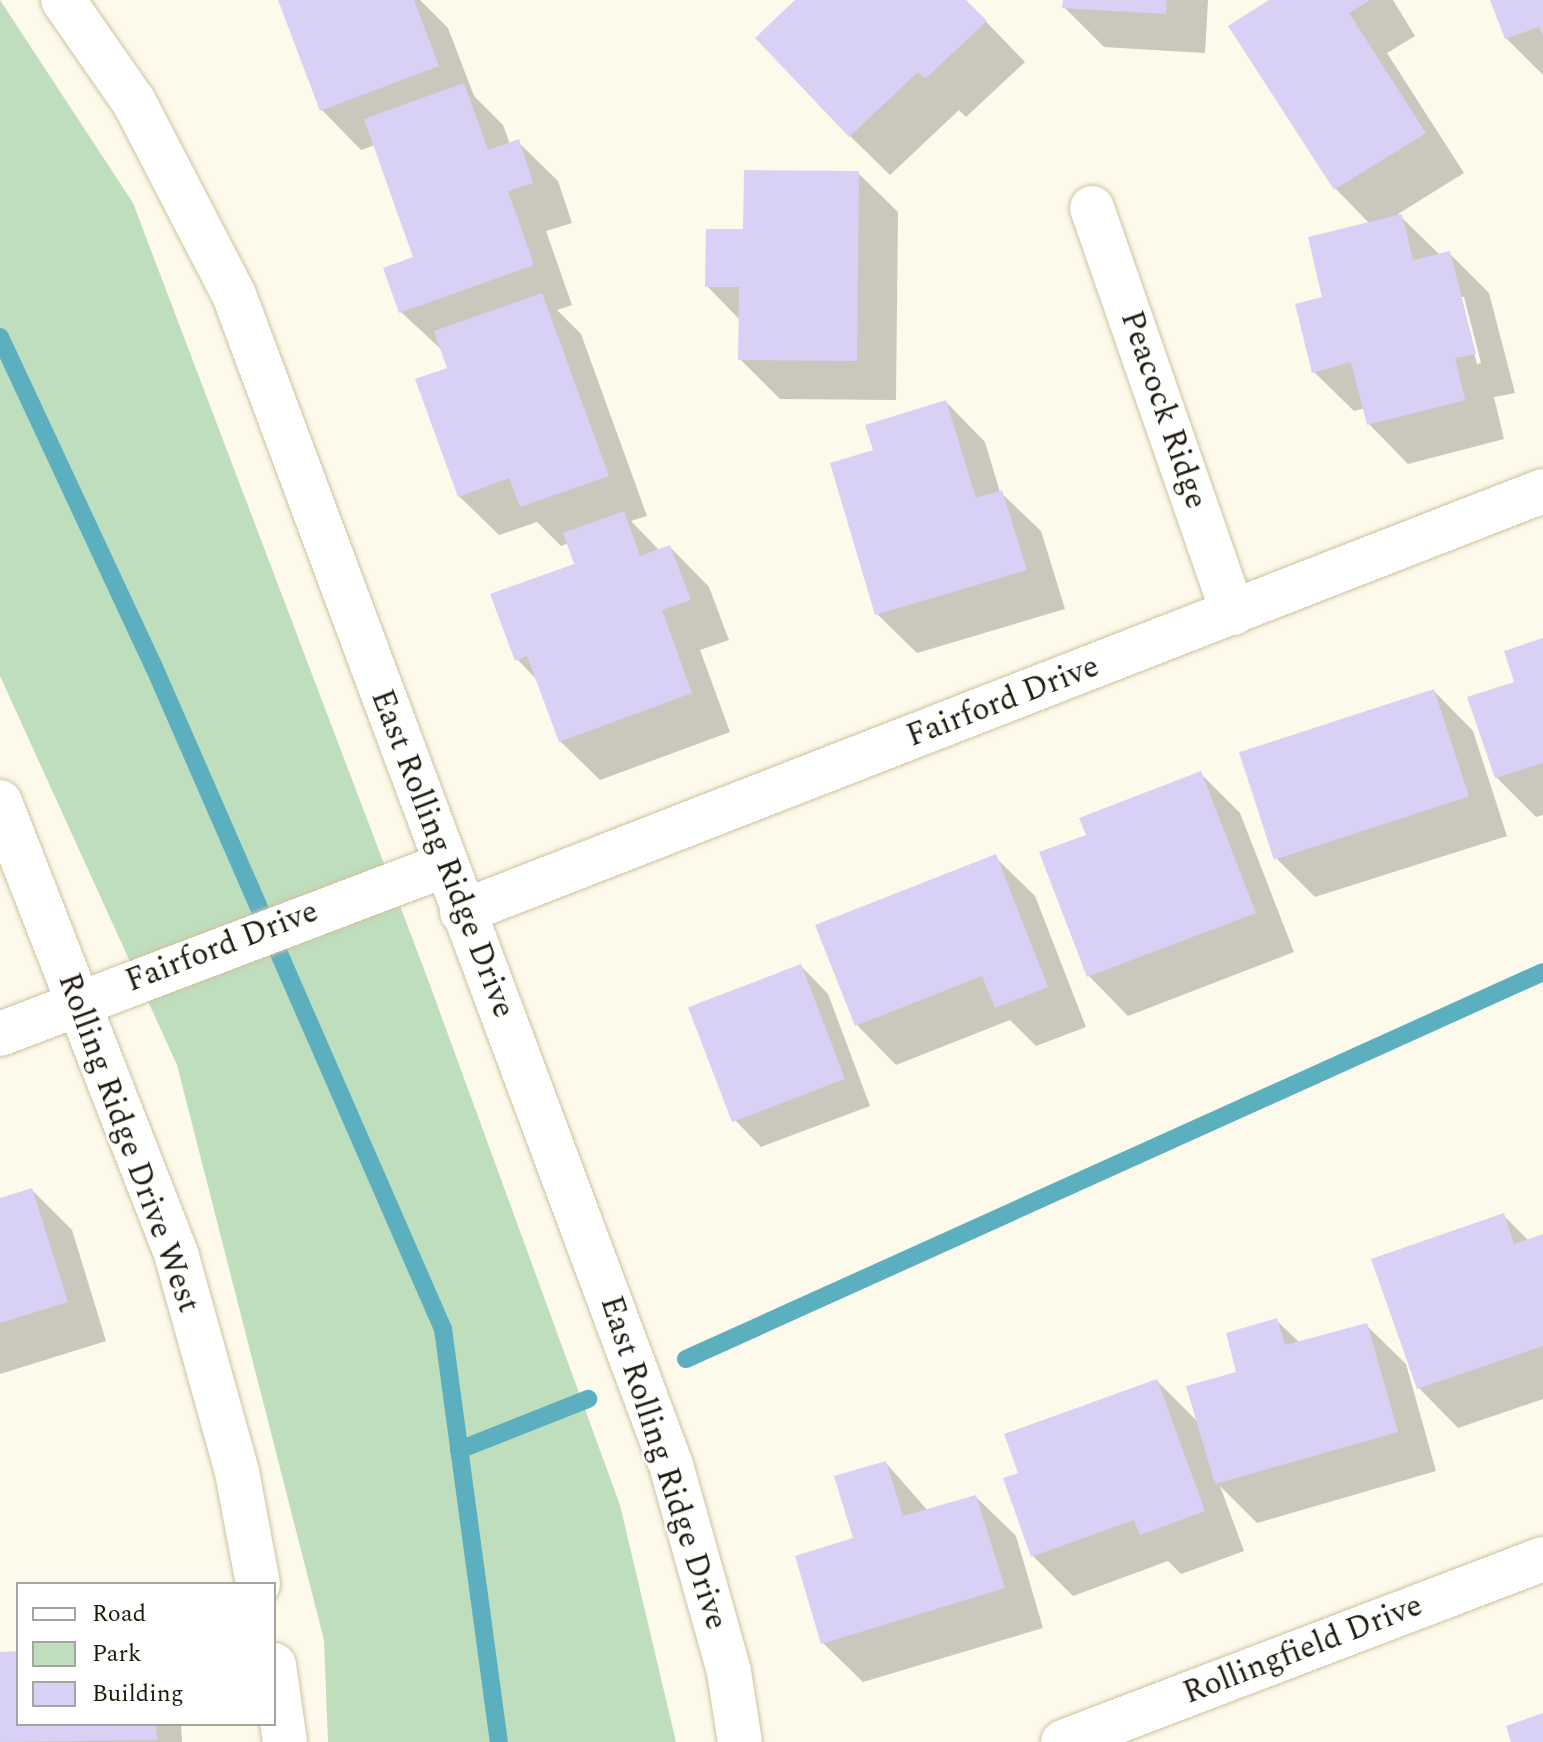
<!DOCTYPE html>
<html>
<head>
<meta charset="utf-8">
<style>
  body { margin:0 }
  #map { position:relative; width:1543px; height:1742px; overflow:hidden; background:#fdf9eb; font-family:Spectral,serif }
  div>[style] { position:absolute }
  .green>* { inset:0; background:#bfdebe }
  .shadow>* { inset:0; background:#0003 }
  .stream>* { height:18px; margin:-9px; padding:0 9px; transform-origin:9px; border-radius:9px; background:#5bafbf }
  .building>* { inset:0; background:#d9d1f5; transform-origin:0 0 }
  .roads { filter:drop-shadow(0 0 2px #cec3a0) drop-shadow(0 0 2px #cec3a0) }
  .street>* { height:44px; margin:-22px; padding:0 22px; transform-origin:22px; border-radius:22px; background:#fff }
  span { translate:-50% -50%; white-space:nowrap; text-align:center; line-height:1.15; -webkit-text-stroke:6px #fff; paint-order:stroke }
  .street-label { font-size:32px; color:#1f1b0e }
  .legend { position:absolute; left:16px; top:1582px; width:260px; height:144px; box-sizing:border-box; background:#fff; border:2px solid #a5a49f; margin:0; padding:10px 14px; list-style:none; font-size:24px; color:#1f1b0e }
  .legend li { display:flex; align-items:center; gap:16px; height:40px }
  .legend b { width:40px; border:2px solid #a5a49f }
</style>
</head>
<body>
<div id="map">
  <div class="green">
    <i style="clip-path:polygon(0 0,133px 203px,427px 977px,620px 1505px,676px 1742px,328px 1742px,324px 1640px,177px 1065px,0 676px)"></i>
  </div>
  <div class="shadow">
    <i style="clip-path:polygon(280px 0,420px 0,448px 28px,474px 96px,503px 125px,510px 144px,518px 142px,558px 181px,572px 223px,546px 231px,572px 305px,557px 310px,581px 334px,647px 516px,631px 521px,660px 551px,670px 547px,709px 587px,729px 640px,700px 650px,730px 732px,600px 780px,560px 741px,538px 681px,517px 659px,577px 565px,569px 543px,561px 546px,537px 522px,499px 535px,459px 496px,450px 369px,443px 351px,401px 312px,415px 258px,375px 145px,361px 150px,322px 110px)"></i>
    <i style="clip-path:polygon(798px 0,965px 0,1025px 62px,966px 117px,959px 110px,890px 175px,850px 136px)"></i>
    <i style="clip-path:polygon(1065px 0,1208px 0,1205px 53px,1104px 47px,1064px 7px)"></i>
    <i style="clip-path:polygon(evenodd,1273px 0,1393px 0,1415px 36px,1387px 53px,1464px 173px,1398px 214px,1440px 255px,1449px 253px,1489px 293px,1515px 393px,1494px 397px,1504px 439px,1408px 464px,1369px 424px,1365px 408px,1354px 411px,1314px 372px,1325px 298px,1370px 224px,1336px 189px,1231px 26px,1273px 0,1460px 297px,1464px 297px,1481px 363px,1477px 364px,1460px 297px)"></i>
    <i style="clip-path:polygon(1492px 0,1543px 0,1543px 75px,1506px 38px)"></i>
    <i style="clip-path:polygon(858px 173px,898px 212px,896px 400px,780px 399px,740px 359px,741px 321px,707px 286px,745px 231px)"></i>
    <i style="clip-path:polygon(946px 402px,985px 442px,1000px 492px,1041px 531px,1065px 609px,917px 653px,877px 614px,876px 451px)"></i>
    <i style="clip-path:polygon(1543px 640px,1543px 815px,1536px 817px,1496px 777px,1516px 684px)"></i>
    <i style="clip-path:polygon(1434px 691px,1473px 731px,1507px 836px,1315px 897px,1276px 858px)"></i>
    <i style="clip-path:polygon(1200px 773px,1240px 813px,1294px 952px,1128px 1016px,1089px 976px,1089px 836px)"></i>
    <i style="clip-path:polygon(995px 857px,1035px 896px,1086px 1027px,1036px 1046px,1010px 1020px,896px 1065px,857px 1025px,818px 926px)"></i>
    <i style="clip-path:polygon(801px 966px,828px 994px,870px 1106px,761px 1147px,734px 1119px)"></i>
    <i style="clip-path:polygon(32px 1190px,72px 1230px,106px 1341px,0 1374px,0 1200px)"></i>
    <i style="clip-path:polygon(1503px 1215px,1529px 1241px,1543px 1236px,1543px 1399px,1458px 1428px,1419px 1388px)"></i>
    <i style="clip-path:polygon(1277px 1321px,1300px 1343px,1366px 1325px,1406px 1364px,1436px 1471px,1257px 1523px,1220px 1486px,1244px 1551px,1181px 1574px,1168px 1561px,1073px 1596px,1033px 1556px,1021px 1474px,1157px 1381px,1200px 1424px)"></i>
    <i style="clip-path:polygon(886px 1463px,928px 1511px,976px 1497px,1016px 1536px,1043px 1628px,863px 1682px,823px 1643px)"></i>
    <i style="clip-path:polygon(18px 1653px,18px 1724px,181px 1724px,182px 1742px,0 1742px,0 1654px)"></i>
  </div>
  <div class="stream">
    <i style="left:0;top:337px;width:364px;rotate:65deg"></i>
    <i style="left:154px;top:667px;width:722px;rotate:66.42deg"></i>
    <i style="left:443px;top:1329px;width:417px;rotate:82.3deg"></i>
    <i style="left:686px;top:1359px;width:940px;rotate:-24.3deg"></i>
    <i style="left:459px;top:1450px;width:139px;rotate:-21.6deg"></i>
  </div>
  <div class="building">
    <i style="clip-path:polygon(278px 0,414px 0,439px 66px,320px 111px)"></i>
    <i style="clip-path:polygon(795px 0,966px 0,987px 21px,925px 79px,918px 72px,849px 137px,755px 38px)"></i>
    <i style="clip-path:polygon(1063px 0,1167px 0,1166px 14px,1062px 8px)"></i>
    <i style="clip-path:polygon(1269px 0,1370px 0,1349px 13px,1426px 133px,1334px 190px,1228px 26px)"></i>
    <i style="clip-path:polygon(1490px 0,1543px 0,1543px 36px,1539px 27px,1505px 39px)"></i>
    <i style="clip-path:polygon(464px 83px,488px 150px,519px 139px,533px 183px,508px 191px,534px 265px,399px 313px,383px 268px,413px 257px,364px 119px)"></i>
    <i style="clip-path:polygon(744px 170px,859px 171px,857px 361px,738px 360px,739px 287px,705px 287px,706px 229px,743px 229px)"></i>
    <i style="clip-path:polygon(1402px 214px,1413px 260px,1450px 251px,1476px 354px,1455px 358px,1465px 400px,1367px 425px,1351px 362px,1312px 373px,1295px 304px,1322px 297px,1308px 237px)"></i>
    <i style="clip-path:polygon(542px 293px,609px 476px,520px 507px,509px 478px,458px 497px,415px 379px,447px 368px,434px 331px)"></i>
    <i style="clip-path:polygon(946px 400px,976px 498px,1002px 490px,1027px 570px,875px 615px,830px 463px,873px 450px,865px 425px)"></i>
    <i style="clip-path:polygon(624px 511px,640px 556px,670px 545px,691px 600px,662px 610px,692px 693px,559px 742px,527px 656px,515px 661px,490px 594px,574px 564px,563px 533px)"></i>
    <i style="clip-path:polygon(1543px 638px,1543px 763px,1495px 778px,1467px 697px,1514px 682px,1504px 651px)"></i>
    <i style="left:1434px;top:689px;width:113px;height:205px;rotate:72deg"></i>
    <i style="clip-path:polygon(1201px 771px,1256px 913px,1087px 977px,1039px 852px,1086px 835px,1079px 818px)"></i>
    <i style="clip-path:polygon(996px 854px,1048px 987px,995px 1008px,982px 976px,855px 1026px,815px 925px)"></i>
    <i style="left:801px;top:964px;width:123px;height:121px;rotate:69deg"></i>
    <i style="clip-path:polygon(32px 1188px,68px 1302px,0 1323px,0 1198px)"></i>
    <i style="clip-path:polygon(1504px 1213px,1514px 1244px,1543px 1234px,1543px 1346px,1417px 1389px,1371px 1259px)"></i>
    <i style="clip-path:polygon(1277px 1318px,1285px 1345px,1367px 1323px,1398px 1432px,1215px 1484px,1186px 1386px,1236px 1372px,1226px 1333px)"></i>
    <i style="clip-path:polygon(1157px 1379px,1205px 1511px,1140px 1535px,1134px 1520px,1031px 1557px,1003px 1478px,1018px 1473px,1004px 1434px)"></i>
    <i style="clip-path:polygon(886px 1461px,903px 1516px,976px 1495px,1005px 1588px,821px 1644px,795px 1556px,853px 1538px,834px 1476px)"></i>
    <i style="clip-path:polygon(18px 1651px,18px 1724px,156px 1724px,157px 1740px,0 1742px,0 1652px)"></i>
    <i style="clip-path:polygon(1543px 1713px,1543px 1742px,1511px 1742px,1506px 1726px)"></i>
  </div>
  <div class="roads">
    <div class="street">
      <i style="left:63px;top:0;width:124px;rotate:55.2deg"></i>
      <i style="left:134px;top:102px;width:217px;rotate:62.6deg"></i>
      <i style="left:234px;top:295px;width:1249px;rotate:69.52deg"></i>
      <i style="left:671px;top:1465px;width:215px;rotate:74.3deg"></i>
      <i style="left:729px;top:1672px;width:71px;rotate:81.1deg"></i>
      <i style="left:1092px;top:208px;width:429px;rotate:70.8deg"></i>
      <i style="left:0;top:802px;width:488px;rotate:68.7deg"></i>
      <i style="left:177px;top:1257px;width:223px;rotate:74.4deg"></i>
      <i style="left:237px;top:1472px;width:114px;rotate:79.4deg"></i>
      <i style="left:462px;top:912px;width:1160px;rotate:-21.28deg"></i>
      <i style="left:0;top:1034px;width:476px;rotate:-20.8deg"></i>
      <i style="left:274px;top:1665px;width:78px;rotate:81.9deg"></i>
      <i style="left:1063px;top:1742px;width:514px;rotate:-20.87deg"></i>
    </div>
  </div>
  <div class="street-label">
    <span style="left:1163px;top:410px;rotate:71deg">Peacock Ridge</span>
    <span style="left:1003px;top:702px;rotate:-21deg">Fairford Drive</span>
    <span style="left:442px;top:854px;rotate:69deg">East Rolling Ridge Drive</span>
    <span style="left:222px;top:947px;rotate:-21deg">Fairford Drive</span>
    <span style="left:128px;top:1143px;rotate:70deg">Rolling Ridge Drive West</span>
    <span style="left:663px;top:1463px;rotate:72deg">East Rolling Ridge Drive</span>
    <span style="left:1303px;top:1650px;rotate:-21deg">Rollingfield Drive</span>
  </div>
  <ul class="legend">
  <li><b style="height:10px;background:#fff"></b>Road</li>
  <li><b style="height:22px;background:#bfdebe"></b>Park</li>
  <li><b style="height:22px;background:#d9d1f5"></b>Building</li>
  </ul>
</div>
</body>
</html>
